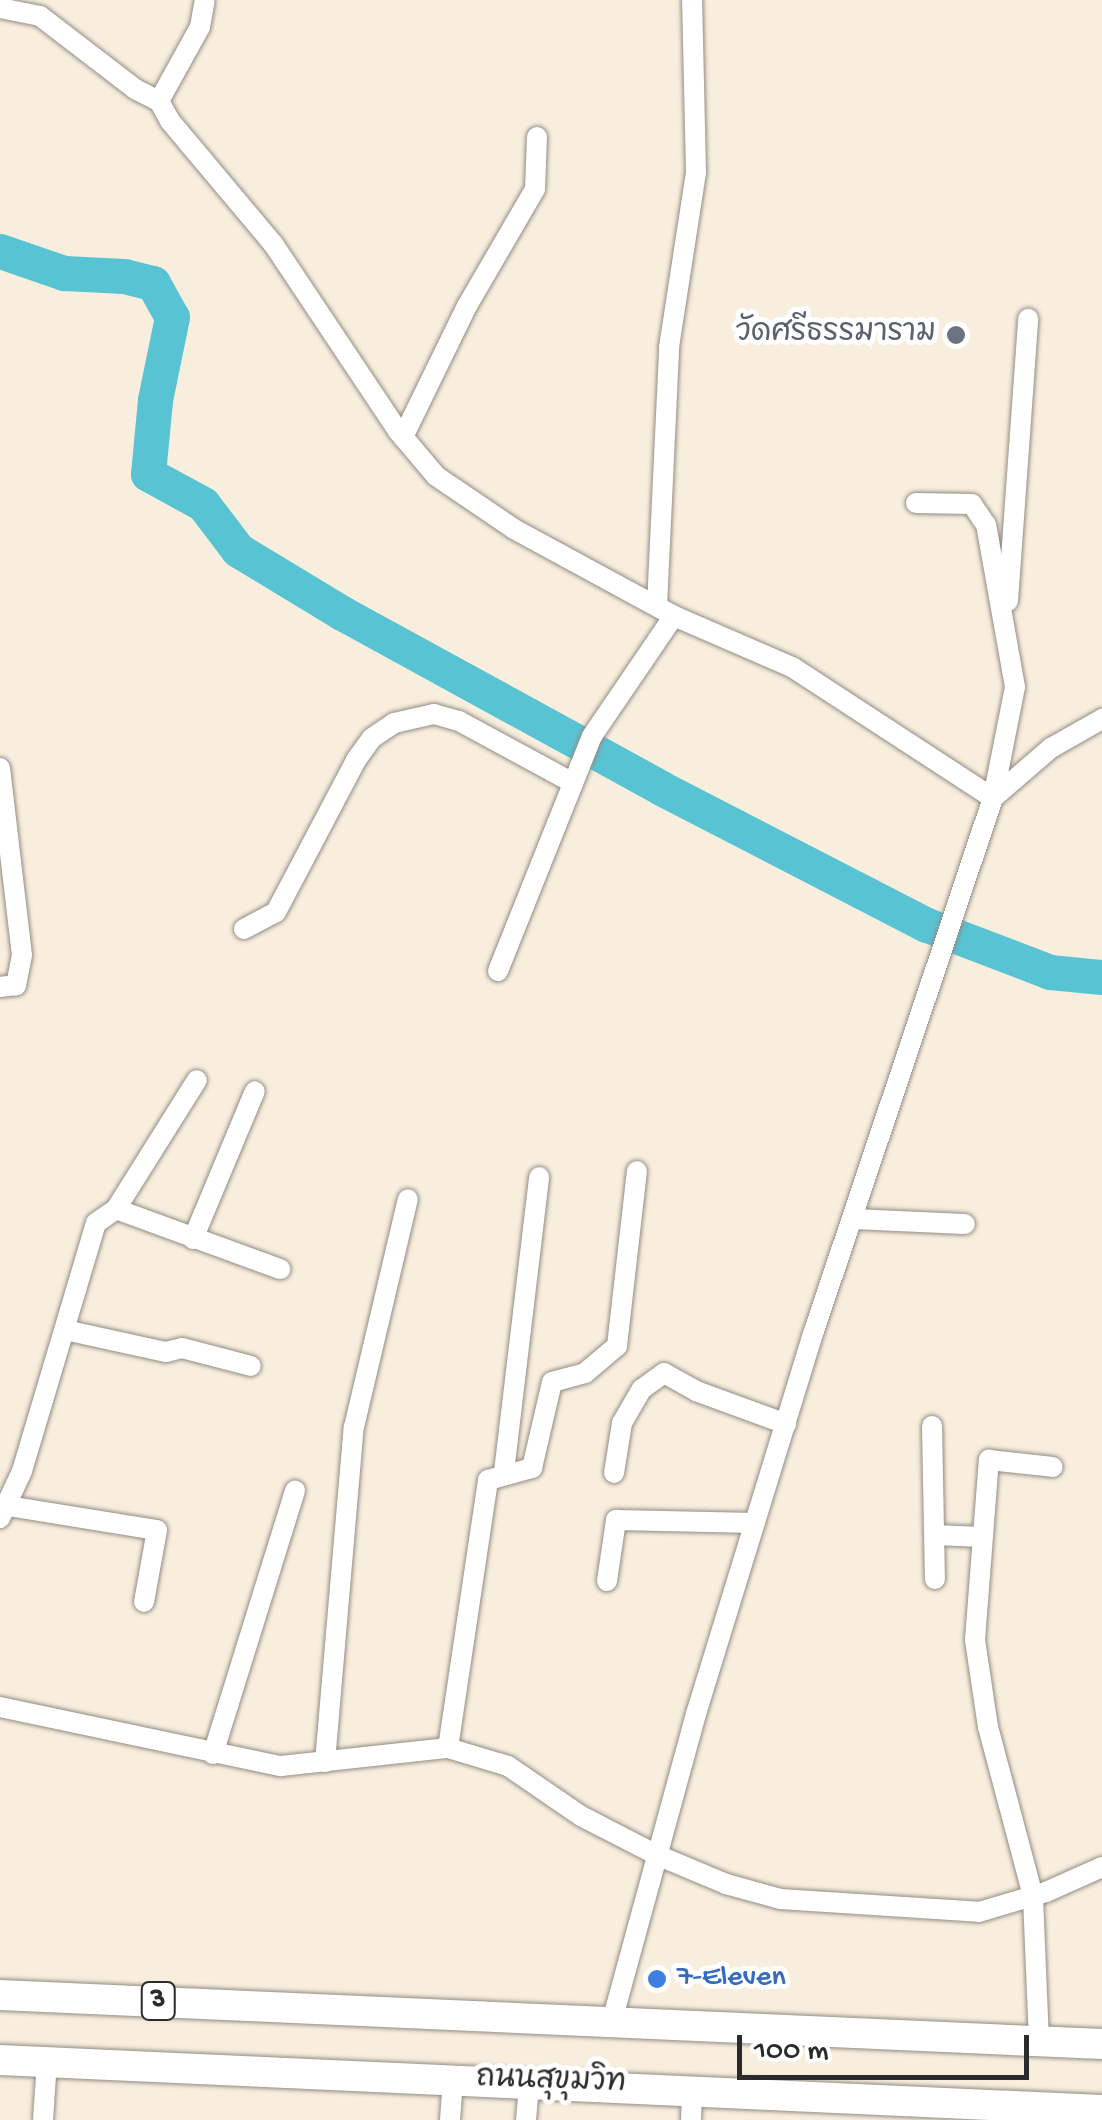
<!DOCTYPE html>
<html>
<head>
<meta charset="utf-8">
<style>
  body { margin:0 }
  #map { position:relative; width:1102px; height:2120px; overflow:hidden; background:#f8eede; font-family:"Gochi Hand","Playpen Sans Thai",sans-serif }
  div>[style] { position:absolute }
  .river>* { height:35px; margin:-17.5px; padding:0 17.5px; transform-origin:17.5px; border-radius:17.5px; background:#58c3d3 }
  .roads { filter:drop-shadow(0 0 2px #928c84) drop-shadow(0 0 2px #928c84) }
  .minor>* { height:20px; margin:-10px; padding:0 10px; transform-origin:10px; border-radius:10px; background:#fff }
  .highway>* { height:30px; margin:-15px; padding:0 15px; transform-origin:15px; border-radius:15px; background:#fff }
  .dots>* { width:28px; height:28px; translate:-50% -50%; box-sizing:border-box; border:5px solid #fff; border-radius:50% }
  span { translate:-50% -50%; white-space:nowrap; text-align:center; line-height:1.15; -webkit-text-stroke:10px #fff; paint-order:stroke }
  .shield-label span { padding:2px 8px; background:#fff; border:2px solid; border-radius:8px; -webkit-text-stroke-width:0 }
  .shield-label { font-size:28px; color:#2b2b2b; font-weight:700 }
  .worship-label { font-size:30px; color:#5b616d }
  .right { translate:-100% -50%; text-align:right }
  .shop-label { font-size:30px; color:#366cbe }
  .left { translate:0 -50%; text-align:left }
  .street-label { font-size:30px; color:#2b2b2b }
  .scale { position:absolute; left:737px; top:2035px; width:292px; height:45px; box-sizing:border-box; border:5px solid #2b2b2b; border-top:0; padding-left:12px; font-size:30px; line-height:35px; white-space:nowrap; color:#2b2b2b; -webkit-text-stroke:8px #fff; paint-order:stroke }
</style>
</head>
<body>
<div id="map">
  <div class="river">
    <i style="left:0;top:251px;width:68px;rotate:19deg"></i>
    <i style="left:64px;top:273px;width:60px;rotate:2.9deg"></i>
    <i style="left:124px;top:276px;width:30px;rotate:14deg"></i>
    <i style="left:153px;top:283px;width:39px;rotate:61deg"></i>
    <i style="left:172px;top:317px;width:85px;rotate:101.6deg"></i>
    <i style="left:155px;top:400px;width:74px;rotate:95.4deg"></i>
    <i style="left:148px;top:474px;width:63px;rotate:28.6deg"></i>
    <i style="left:203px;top:504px;width:58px;rotate:52.7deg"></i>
    <i style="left:238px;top:550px;width:122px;rotate:31.2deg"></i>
    <i style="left:342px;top:613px;width:364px;rotate:28.7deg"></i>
    <i style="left:661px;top:788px;width:299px;rotate:27.3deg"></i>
    <i style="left:927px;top:925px;width:132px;rotate:20.9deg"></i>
    <i style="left:1050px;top:972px;width:52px;rotate:5.5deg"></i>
  </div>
  <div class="roads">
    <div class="minor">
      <i style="left:0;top:8px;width:41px;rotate:11.3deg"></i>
      <i style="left:40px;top:16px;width:120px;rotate:37.5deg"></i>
      <i style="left:135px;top:89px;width:27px;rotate:27deg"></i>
      <i style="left:159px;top:101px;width:23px;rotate:61deg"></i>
      <i style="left:170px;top:121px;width:162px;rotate:50deg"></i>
      <i style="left:274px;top:245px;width:224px;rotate:56.3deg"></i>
      <i style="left:398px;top:431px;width:59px;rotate:49.8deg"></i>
      <i style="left:436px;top:476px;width:94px;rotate:34.2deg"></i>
      <i style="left:514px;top:529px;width:182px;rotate:28.5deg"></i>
      <i style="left:674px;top:616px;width:129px;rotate:23.4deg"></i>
      <i style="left:792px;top:667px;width:240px;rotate:33.1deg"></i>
      <i style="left:993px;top:798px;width:113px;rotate:-78.8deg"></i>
      <i style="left:1015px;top:687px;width:165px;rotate:-100.1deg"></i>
      <i style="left:986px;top:525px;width:25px;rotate:-124deg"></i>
      <i style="left:972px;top:504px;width:56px;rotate:-179deg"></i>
      <i style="left:159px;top:101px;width:85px;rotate:-61deg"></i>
      <i style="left:200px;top:27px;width:27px;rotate:-80deg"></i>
      <i style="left:403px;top:437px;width:146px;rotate:-64deg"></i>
      <i style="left:467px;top:306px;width:135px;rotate:-59.8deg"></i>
      <i style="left:535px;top:189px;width:52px;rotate:-87.8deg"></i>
      <i style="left:1008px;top:601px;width:283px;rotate:-85.9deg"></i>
      <i style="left:657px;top:606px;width:259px;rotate:-87.3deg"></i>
      <i style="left:669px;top:347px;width:177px;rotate:-81.2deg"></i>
      <i style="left:696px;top:172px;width:172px;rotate:-91.3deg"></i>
      <i style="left:0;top:768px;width:188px;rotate:83.3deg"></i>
      <i style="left:22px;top:955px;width:31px;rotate:101deg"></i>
      <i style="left:16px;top:985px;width:16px;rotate:173deg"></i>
      <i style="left:244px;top:929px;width:36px;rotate:-28deg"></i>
      <i style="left:276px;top:912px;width:172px;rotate:-62.2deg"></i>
      <i style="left:356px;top:760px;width:27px;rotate:-54deg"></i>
      <i style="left:372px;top:738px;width:27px;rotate:-34deg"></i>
      <i style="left:394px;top:723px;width:41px;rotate:-12.7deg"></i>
      <i style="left:434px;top:714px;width:26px;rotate:16deg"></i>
      <i style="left:459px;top:721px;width:130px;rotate:28.5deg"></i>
      <i style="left:498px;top:971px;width:253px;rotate:-68.2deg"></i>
      <i style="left:592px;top:736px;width:145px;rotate:-55.7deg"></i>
      <i style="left:116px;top:1209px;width:152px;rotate:-57.9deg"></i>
      <i style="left:853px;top:1219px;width:112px;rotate:2.6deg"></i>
      <i style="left:193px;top:1239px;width:160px;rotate:-67.3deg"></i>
      <i style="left:65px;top:1330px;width:103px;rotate:12.3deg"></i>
      <i style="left:166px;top:1352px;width:16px;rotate:-14deg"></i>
      <i style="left:182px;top:1348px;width:71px;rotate:14.6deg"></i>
      <i style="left:932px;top:1426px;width:153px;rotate:88.9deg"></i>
      <i style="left:504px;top:1472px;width:297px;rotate:-83.2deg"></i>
      <i style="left:614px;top:1473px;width:51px;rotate:-80.9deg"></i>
      <i style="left:622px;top:1423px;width:39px;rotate:-60deg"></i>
      <i style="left:642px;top:1389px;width:27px;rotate:-36deg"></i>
      <i style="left:664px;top:1373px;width:37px;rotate:29deg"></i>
      <i style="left:696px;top:1391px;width:96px;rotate:20.1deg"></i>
      <i style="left:8px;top:1506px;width:151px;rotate:9.2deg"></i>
      <i style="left:157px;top:1530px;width:73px;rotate:100.2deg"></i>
      <i style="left:0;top:1518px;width:52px;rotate:-64.9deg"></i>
      <i style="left:22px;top:1471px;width:259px;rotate:-73.4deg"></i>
      <i style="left:96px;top:1223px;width:24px;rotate:-35deg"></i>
      <i style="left:116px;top:1209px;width:175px;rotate:20.1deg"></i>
      <i style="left:935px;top:1535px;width:47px;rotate:2.4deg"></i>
      <i style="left:607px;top:1581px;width:62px;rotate:-81.6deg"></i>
      <i style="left:616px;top:1520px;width:139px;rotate:1.2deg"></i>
      <i style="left:0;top:1707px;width:287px;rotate:11.9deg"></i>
      <i style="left:281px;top:1766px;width:168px;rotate:-6.2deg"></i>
      <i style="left:448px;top:1748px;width:63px;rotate:16.7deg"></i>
      <i style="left:508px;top:1766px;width:88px;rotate:34.4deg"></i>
      <i style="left:581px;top:1816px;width:85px;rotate:27.2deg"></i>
      <i style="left:657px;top:1855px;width:75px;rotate:22.8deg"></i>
      <i style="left:726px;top:1884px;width:56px;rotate:15.5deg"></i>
      <i style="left:780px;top:1899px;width:199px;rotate:3.7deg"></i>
      <i style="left:979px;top:1912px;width:70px;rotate:-16.6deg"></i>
      <i style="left:1046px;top:1892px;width:61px;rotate:-24.1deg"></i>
      <i style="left:448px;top:1748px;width:271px;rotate:-81.5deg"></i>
      <i style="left:488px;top:1480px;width:46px;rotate:-15.3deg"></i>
      <i style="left:532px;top:1468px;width:88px;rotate:-76.9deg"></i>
      <i style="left:552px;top:1382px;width:34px;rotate:-15deg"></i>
      <i style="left:585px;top:1373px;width:42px;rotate:-40.2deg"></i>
      <i style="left:617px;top:1346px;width:176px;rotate:-83.5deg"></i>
      <i style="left:213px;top:1754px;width:276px;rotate:-72.7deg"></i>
      <i style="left:325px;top:1762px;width:336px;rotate:-85.1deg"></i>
      <i style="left:354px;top:1427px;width:234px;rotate:-76.7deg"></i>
      <i style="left:612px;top:2021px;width:318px;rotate:-74.7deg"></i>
      <i style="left:696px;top:1714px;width:401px;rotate:-72.9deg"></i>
      <i style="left:814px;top:1331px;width:562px;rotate:-71.44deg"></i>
      <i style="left:993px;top:798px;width:77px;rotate:-40.8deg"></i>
      <i style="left:1051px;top:748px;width:59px;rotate:-29.6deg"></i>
      <i style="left:1039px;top:2041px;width:145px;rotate:-92.4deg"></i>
      <i style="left:1033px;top:1896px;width:175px;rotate:-104.9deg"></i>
      <i style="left:988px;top:1727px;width:88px;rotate:-98.5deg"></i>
      <i style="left:975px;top:1640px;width:181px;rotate:-85.6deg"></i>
      <i style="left:989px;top:1460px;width:64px;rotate:6.2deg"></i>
      <i style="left:43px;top:2120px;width:58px;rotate:-86.1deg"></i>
      <i style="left:450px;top:2120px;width:41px;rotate:-85.8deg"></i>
      <i style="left:526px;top:2120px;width:38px;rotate:-85deg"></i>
      <i style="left:691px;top:2120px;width:31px;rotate:-88deg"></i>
    </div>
    <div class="highway">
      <i style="left:0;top:1995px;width:1103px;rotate:2.55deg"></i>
      <i style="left:0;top:2060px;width:1103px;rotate:2.6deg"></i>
    </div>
  </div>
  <div class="dots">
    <i style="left:956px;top:335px;background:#6b7280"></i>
    <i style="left:657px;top:1979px;background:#3f7fe0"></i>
  </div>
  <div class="shield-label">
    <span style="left:158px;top:2001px">3</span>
  </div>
  <div class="worship-label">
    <span class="right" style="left:936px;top:335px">วัดศรีธรรมาราม</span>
  </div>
  <div class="shop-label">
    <span class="left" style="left:677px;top:1979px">7-Eleven</span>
  </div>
  <div class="street-label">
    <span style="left:551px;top:2083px;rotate:2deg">ถนนสุขุมวิท</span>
  </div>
  <div class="scale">100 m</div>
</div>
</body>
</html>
